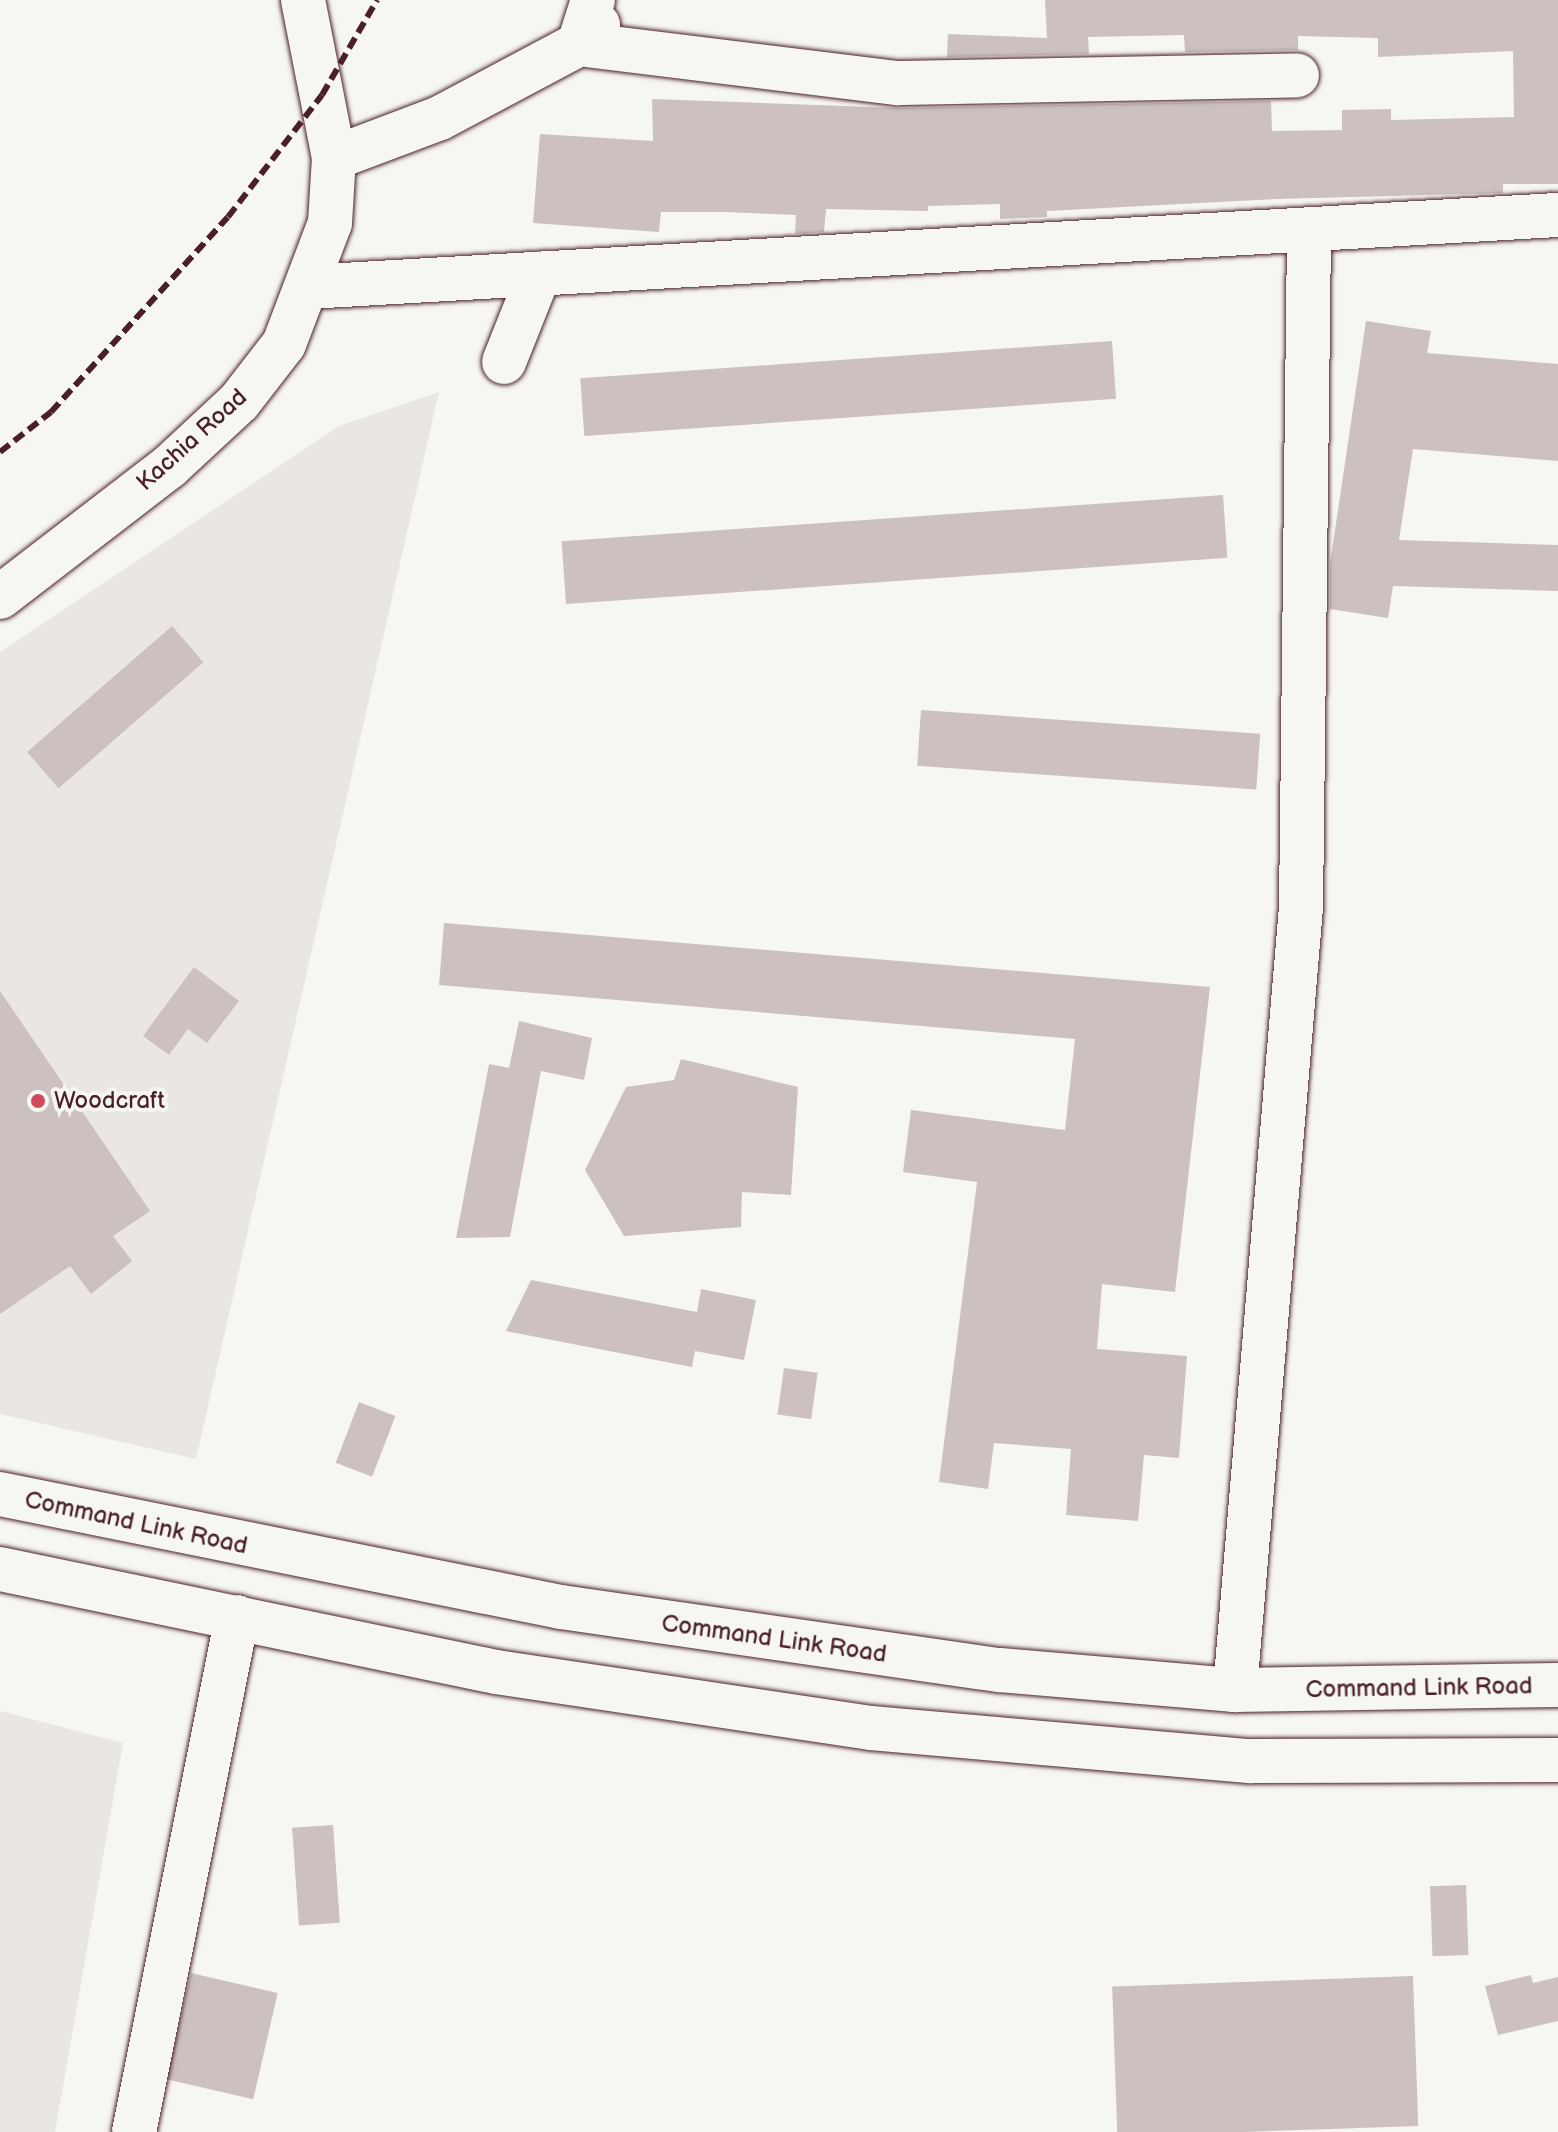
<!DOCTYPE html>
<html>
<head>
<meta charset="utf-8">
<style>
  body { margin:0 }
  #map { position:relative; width:1558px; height:2132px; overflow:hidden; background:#f6f6f2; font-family:"Balsamiq Sans",sans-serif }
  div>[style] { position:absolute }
  .built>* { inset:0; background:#e9e6e3 }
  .building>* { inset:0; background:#ccc1c0; transform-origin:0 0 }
  .roads { filter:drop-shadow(0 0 2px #4a1f2b) drop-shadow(0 0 2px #4a1f2b) }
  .minor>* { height:44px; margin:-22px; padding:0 22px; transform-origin:22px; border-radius:22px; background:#f6f6f2 }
  .major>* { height:44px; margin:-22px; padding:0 22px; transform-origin:22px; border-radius:22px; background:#f6f6f2 }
  .rail>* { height:6px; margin-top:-3px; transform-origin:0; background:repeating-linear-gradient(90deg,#4a1f2b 0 12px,transparent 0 18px) }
  .dots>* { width:22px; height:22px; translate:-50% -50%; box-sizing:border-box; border:4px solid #f6f6f2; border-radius:50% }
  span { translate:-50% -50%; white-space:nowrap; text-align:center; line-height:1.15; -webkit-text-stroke:8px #f6f6f2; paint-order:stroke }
  .street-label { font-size:24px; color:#4a1f2b }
  .poi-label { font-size:24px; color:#4a1f2b }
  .left { translate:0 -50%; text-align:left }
</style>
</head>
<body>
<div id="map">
  <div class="built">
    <i style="clip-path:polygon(439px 392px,196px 1459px,0 1414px,0 652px,339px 426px)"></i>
    <i style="clip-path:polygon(0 1711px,123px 1743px,55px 2132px,0 2132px)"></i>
  </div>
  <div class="building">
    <i style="clip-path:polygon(1045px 0,1558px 0,1558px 184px,1503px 184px,1503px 193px,1277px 199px,1047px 211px,1047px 217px,1000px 219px,1000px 204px,928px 206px,928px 211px,826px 209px,824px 232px,795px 234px,796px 215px,726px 212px,661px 212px,659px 232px,533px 223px,540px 134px,653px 141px,652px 99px,898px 108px,1271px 101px,1272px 131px,1342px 130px,1342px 110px,1391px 109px,1391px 120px,1514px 117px,1513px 51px,1378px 57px,1378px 38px,1298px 36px,1298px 50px,1185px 52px,1184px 35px,1088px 37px,1089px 54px,947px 57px,948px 34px,1047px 38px)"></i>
    <i style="clip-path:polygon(1366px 321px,1431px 331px,1427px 353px,1558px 364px,1558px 461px,1413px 449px,1399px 540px,1558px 545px,1558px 591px,1393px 586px,1388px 618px,1330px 609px,1330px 564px)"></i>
    <i style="left:1112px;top:341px;width:58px;height:533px;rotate:86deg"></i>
    <i style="left:1223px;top:495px;width:63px;height:663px;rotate:86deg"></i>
    <i style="left:172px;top:626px;width:48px;height:192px;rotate:49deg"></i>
    <i style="left:921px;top:710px;width:340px;height:56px;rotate:4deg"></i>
    <i style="clip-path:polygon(444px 923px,1210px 987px,1175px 1292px,1102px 1284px,1097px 1349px,1187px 1356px,1179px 1458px,1144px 1455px,1138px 1521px,1066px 1515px,1071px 1449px,994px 1443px,988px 1489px,939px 1482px,977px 1182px,903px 1172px,911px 1110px,1065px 1130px,1075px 1039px,439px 985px)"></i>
    <i style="clip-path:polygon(194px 967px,239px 1001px,207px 1043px,188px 1029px,169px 1055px,143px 1036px)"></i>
    <i style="clip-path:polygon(0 991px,150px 1211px,113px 1236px,132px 1261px,91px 1294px,70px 1266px,0 1314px)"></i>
    <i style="clip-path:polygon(519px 1021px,592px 1038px,584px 1080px,541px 1071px,510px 1237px,456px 1238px,489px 1064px,509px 1068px)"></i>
    <i style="clip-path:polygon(681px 1059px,798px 1087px,791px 1195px,742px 1192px,741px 1227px,624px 1236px,585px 1170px,626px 1087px,674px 1080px)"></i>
    <i style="clip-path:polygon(531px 1280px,697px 1312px,701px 1289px,756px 1300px,744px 1360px,695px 1351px,692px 1367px,506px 1331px)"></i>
    <i style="left:784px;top:1368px;width:34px;height:47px;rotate:8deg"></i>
    <i style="left:359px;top:1402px;width:39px;height:65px;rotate:21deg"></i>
    <i style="left:333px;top:1825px;width:98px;height:41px;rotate:86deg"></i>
    <i style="left:1466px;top:1885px;width:70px;height:36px;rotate:88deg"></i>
    <i style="left:191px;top:1973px;width:89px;height:109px;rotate:13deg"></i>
    <i style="clip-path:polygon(1531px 1975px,1533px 1983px,1558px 1977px,1558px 2021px,1498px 2035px,1485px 1986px)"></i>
    <i style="left:1413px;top:1976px;width:150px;height:301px;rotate:88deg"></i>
  </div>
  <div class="roads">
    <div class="minor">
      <i style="left:593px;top:0;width:46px;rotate:107.7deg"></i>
      <i style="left:579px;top:44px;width:321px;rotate:7deg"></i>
      <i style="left:898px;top:83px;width:399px;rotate:-1.1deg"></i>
      <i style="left:334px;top:158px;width:113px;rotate:-20.7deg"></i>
      <i style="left:440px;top:118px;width:157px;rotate:-28deg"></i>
      <i style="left:579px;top:44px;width:27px;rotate:-45deg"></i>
      <i style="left:308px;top:287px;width:1252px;rotate:-3.3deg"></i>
      <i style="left:504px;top:362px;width:95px;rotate:-68.3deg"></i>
      <i style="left:1235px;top:1690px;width:785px;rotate:-85.18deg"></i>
      <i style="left:1301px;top:908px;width:677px;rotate:-89.32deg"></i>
      <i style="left:134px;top:2132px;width:525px;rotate:-78.69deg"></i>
    </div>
    <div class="major">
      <i style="left:0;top:597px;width:213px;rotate:-37.6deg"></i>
      <i style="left:169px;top:467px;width:96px;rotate:-42.9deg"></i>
      <i style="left:239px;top:402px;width:73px;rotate:-52.2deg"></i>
      <i style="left:284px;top:344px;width:129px;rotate:-69.2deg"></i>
      <i style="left:330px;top:223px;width:65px;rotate:-86.5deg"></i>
      <i style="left:334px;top:158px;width:161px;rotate:-101.1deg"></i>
      <i style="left:0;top:1494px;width:572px;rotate:11.39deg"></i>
      <i style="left:561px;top:1607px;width:443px;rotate:8.2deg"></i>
      <i style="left:1000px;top:1670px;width:236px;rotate:4.9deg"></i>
      <i style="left:1235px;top:1690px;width:323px;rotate:-0.9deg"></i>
      <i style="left:0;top:1569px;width:507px;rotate:11.73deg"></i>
      <i style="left:496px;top:1672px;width:379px;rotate:8.5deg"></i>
      <i style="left:871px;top:1728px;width:382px;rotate:5deg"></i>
      <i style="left:1252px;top:1761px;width:306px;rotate:-0.2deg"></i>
    </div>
  </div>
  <div class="rail">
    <i style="left:0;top:452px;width:65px;rotate:-38.1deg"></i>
    <i style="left:51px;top:412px;width:263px;rotate:-47.8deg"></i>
    <i style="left:228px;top:217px;width:154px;rotate:-52.4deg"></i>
    <i style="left:322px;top:95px;width:110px;rotate:-59.9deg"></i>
  </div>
  <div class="dots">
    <i style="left:38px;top:1101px;background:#d1495b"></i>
  </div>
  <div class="street-label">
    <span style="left:192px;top:440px;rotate:-42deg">Kachia Road</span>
    <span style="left:136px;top:1523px;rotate:12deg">Command Link Road</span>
    <span style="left:774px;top:1639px;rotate:8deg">Command Link Road</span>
    <span style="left:1419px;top:1688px;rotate:-1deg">Command Link Road</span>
  </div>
  <div class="poi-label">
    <span class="left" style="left:54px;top:1101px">Woodcraft</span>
  </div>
</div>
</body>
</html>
